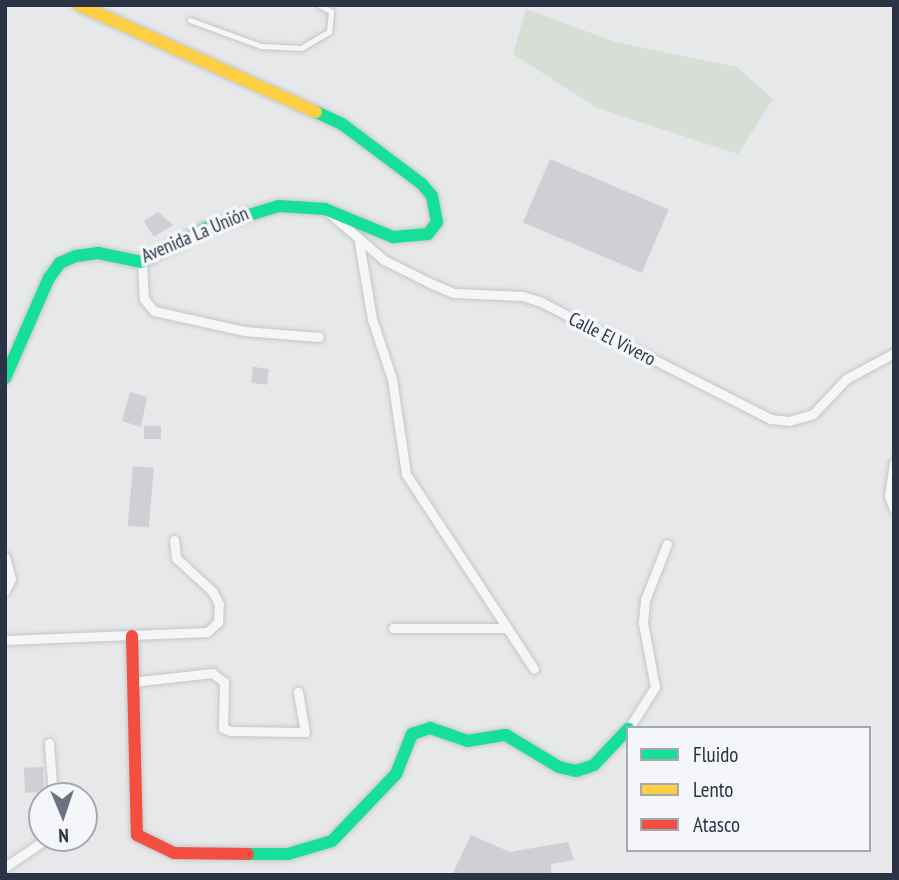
<!DOCTYPE html>
<html>
<head>
<meta charset="utf-8">
<style>
  body { margin:0 }
  #map { position:relative; width:899px; height:880px; overflow:hidden; background:#e6e8ea; font-family:"PT Sans Narrow",sans-serif }
  div>[style] { position:absolute }
  .green>* { inset:0; background:#d6ded6 }
  .building>* { inset:0; background:#ced0d3; transform-origin:0 0 }
  .roads { filter:drop-shadow(0 0 2px #c4c6c8) drop-shadow(0 0 2px #c4c6c8) }
  .lane>* { height:4.5px; margin:-2.25px; padding:0 2.25px; transform-origin:2.25px; border-radius:2.25px; background:#f5f6f7 }
  .street>* { height:9px; margin:-4.5px; padding:0 4.5px; transform-origin:4.5px; border-radius:4.5px; background:#f5f6f7 }
  .fast>* { height:12px; margin:-6px; padding:0 6px; transform-origin:6px; border-radius:6px; background:#16e098 }
  .slow>* { height:12px; margin:-6px; padding:0 6px; transform-origin:6px; border-radius:6px; background:#ffcf43 }
  .jam>* { height:12px; margin:-6px; padding:0 6px; transform-origin:6px; border-radius:6px; background:#f24e42 }
  span { translate:-50% -50%; white-space:nowrap; text-align:center; line-height:1.15; -webkit-text-stroke:7px #f4f6f9; paint-order:stroke }
  .street-label { font-size:19px; color:#2b3445 }
  .frame { position:absolute; inset:0; border:7px solid #2b3445; pointer-events:none }
  .legend { position:absolute; left:626px; top:726px; width:245px; height:126px; box-sizing:border-box; background:#f4f6f9; border:2px solid #a4a8b1; margin:0; padding:9px 12px; list-style:none; font-size:21px; color:#2b3445 }
  .legend li { display:flex; align-items:center; gap:14px; height:35px }
  .legend b { width:35px; border:2px solid #a4a8b1 }
  .north { position:absolute; left:28px; top:782px; width:70px; height:70px; box-sizing:border-box; background:#f4f6f9; border:2px solid #a4a8b1; border-radius:50%; rotate:178deg; font-size:19px; font-weight:700; line-height:28px; text-align:center; color:#2b3445 }
  .north::after { content:''; display:block; margin:auto; width:24px; height:32px; background:#6c737f; clip-path:polygon(50% 0,100% 100%,50% 72%,0 100%) }
</style>
</head>
<body>
<div id="map">
  <div class="green">
    <i style="clip-path:polygon(526px 9px,615px 42px,737px 67px,773px 99px,738px 154px,597px 108px,513px 54px)"></i>
  </div>
  <div class="building">
    <i style="left:550px;top:159px;width:129px;height:69px;rotate:23deg"></i>
    <i style="clip-path:polygon(158px 212px,173px 225px,154px 237px,144px 221px)"></i>
    <i style="left:253px;top:367px;width:16px;height:16px;rotate:7deg"></i>
    <i style="clip-path:polygon(130px 392px,147px 397px,141px 427px,122px 421px)"></i>
    <i style="left:144px;top:426px;width:17px;height:13px"></i>
    <i style="left:133px;top:466px;width:21px;height:60px;rotate:5deg"></i>
    <i style="left:43px;top:767px;width:25px;height:19px;rotate:88deg"></i>
    <i style="clip-path:polygon(471px 835px,510px 852px,568px 842px,574px 860px,551px 864px,551px 875px,452px 875px)"></i>
  </div>
  <div class="roads">
    <div class="lane">
      <i style="left:190px;top:20px;width:76px;rotate:20.1deg"></i>
      <i style="left:261px;top:46px;width:40px;rotate:2.9deg"></i>
      <i style="left:301px;top:48px;width:32px;rotate:-30deg"></i>
      <i style="left:329px;top:32px;width:20px;rotate:-84deg"></i>
      <i style="left:331px;top:12px;width:14px;rotate:-150deg"></i>
    </div>
    <div class="street">
      <i style="left:327px;top:211px;width:75px;rotate:40.7deg"></i>
      <i style="left:384px;top:260px;width:51px;rotate:26.6deg"></i>
      <i style="left:430px;top:283px;width:26px;rotate:23deg"></i>
      <i style="left:454px;top:293px;width:69px;rotate:2.5deg"></i>
      <i style="left:523px;top:296px;width:19px;rotate:18deg"></i>
      <i style="left:541px;top:302px;width:258px;rotate:27deg"></i>
      <i style="left:771px;top:419px;width:18px;rotate:6deg"></i>
      <i style="left:789px;top:421px;width:25px;rotate:-16deg"></i>
      <i style="left:813px;top:414px;width:48px;rotate:-46.7deg"></i>
      <i style="left:846px;top:379px;width:55px;rotate:-28.4deg"></i>
      <i style="left:359px;top:242px;width:78px;rotate:80.4deg"></i>
      <i style="left:372px;top:319px;width:63px;rotate:71.6deg"></i>
      <i style="left:392px;top:379px;width:96px;rotate:81.6deg"></i>
      <i style="left:406px;top:474px;width:233px;rotate:56.7deg"></i>
      <i style="left:142px;top:262px;width:37px;rotate:87deg"></i>
      <i style="left:144px;top:299px;width:16px;rotate:50deg"></i>
      <i style="left:154px;top:311px;width:92px;rotate:12.5deg"></i>
      <i style="left:244px;top:331px;width:75px;rotate:4.6deg"></i>
      <i style="left:894px;top:463px;width:33px;rotate:99deg"></i>
      <i style="left:889px;top:496px;width:14px;rotate:69deg"></i>
      <i style="left:5px;top:557px;width:23px;rotate:75deg"></i>
      <i style="left:11px;top:579px;width:13px;rotate:117deg"></i>
      <i style="left:393px;top:628px;width:112px"></i>
      <i style="left:5px;top:640px;width:202px;rotate:-2.3deg"></i>
      <i style="left:207px;top:632px;width:15px;rotate:-42deg"></i>
      <i style="left:218px;top:622px;width:18px;rotate:-87deg"></i>
      <i style="left:219px;top:604px;width:13px;rotate:-117deg"></i>
      <i style="left:213px;top:592px;width:50px;rotate:-137.4deg"></i>
      <i style="left:176px;top:558px;width:18px;rotate:-96deg"></i>
      <i style="left:132px;top:682px;width:81px;rotate:-6.4deg"></i>
      <i style="left:212px;top:673px;width:15px;rotate:37deg"></i>
      <i style="left:224px;top:682px;width:46px;rotate:91.2deg"></i>
      <i style="left:223px;top:728px;width:8px;rotate:23deg"></i>
      <i style="left:230px;top:731px;width:75px;rotate:0.8deg"></i>
      <i style="left:305px;top:732px;width:41px;rotate:-99.9deg"></i>
      <i style="left:629px;top:728px;width:49px;rotate:-57.6deg"></i>
      <i style="left:655px;top:687px;width:65px;rotate:-100.6deg"></i>
      <i style="left:643px;top:623px;width:23px;rotate:-85deg"></i>
      <i style="left:645px;top:600px;width:60px;rotate:-68.6deg"></i>
      <i style="left:49px;top:743px;width:53px;rotate:85.7deg"></i>
      <i style="left:5px;top:867px;width:52px;rotate:-34deg"></i>
    </div>
    <div class="fast">
      <i style="left:5px;top:378px;width:109px;rotate:-66.3deg"></i>
      <i style="left:49px;top:278px;width:19px;rotate:-54deg"></i>
      <i style="left:60px;top:263px;width:17px;rotate:-24deg"></i>
      <i style="left:76px;top:256px;width:22px;rotate:-8deg"></i>
      <i style="left:98px;top:253px;width:45px;rotate:11.6deg"></i>
      <i style="left:142px;top:262px;width:72px;rotate:-28deg"></i>
      <i style="left:206px;top:228px;width:76px;rotate:-16.8deg"></i>
      <i style="left:279px;top:206px;width:46px;rotate:3.7deg"></i>
      <i style="left:325px;top:209px;width:74px;rotate:22.4deg"></i>
      <i style="left:393px;top:237px;width:35px;rotate:-5deg"></i>
      <i style="left:428px;top:234px;width:15px;rotate:-53deg"></i>
      <i style="left:437px;top:222px;width:26px;rotate:-101deg"></i>
      <i style="left:432px;top:196px;width:16px;rotate:-130deg"></i>
      <i style="left:422px;top:184px;width:100px;rotate:-143.1deg"></i>
      <i style="left:342px;top:124px;width:29px;rotate:-155deg"></i>
      <i style="left:248px;top:854px;width:40px"></i>
      <i style="left:288px;top:854px;width:46px;rotate:-16.5deg"></i>
      <i style="left:332px;top:841px;width:93px;rotate:-46.3deg"></i>
      <i style="left:396px;top:774px;width:43px;rotate:-68.2deg"></i>
      <i style="left:412px;top:734px;width:19px;rotate:-18deg"></i>
      <i style="left:430px;top:728px;width:39px;rotate:19deg"></i>
      <i style="left:467px;top:741px;width:39px;rotate:-9deg"></i>
      <i style="left:506px;top:735px;width:62px;rotate:31.1deg"></i>
      <i style="left:559px;top:767px;width:17px;rotate:13deg"></i>
      <i style="left:576px;top:771px;width:19px;rotate:-18deg"></i>
      <i style="left:594px;top:765px;width:50px;rotate:-46.6deg"></i>
    </div>
    <div class="slow">
      <i style="left:79px;top:5px;width:260px;rotate:24.3deg"></i>
    </div>
    <div class="jam">
      <i style="left:132px;top:636px;width:199px;rotate:88.6deg"></i>
      <i style="left:137px;top:835px;width:41px;rotate:25.9deg"></i>
      <i style="left:174px;top:853px;width:74px;rotate:0.8deg"></i>
    </div>
  </div>
  <div class="street-label">
    <span style="left:195px;top:235px;rotate:-23deg">Avenida La Unión</span>
    <span style="left:612px;top:339px;rotate:27deg">Calle El Vivero</span>
  </div>
  <div class="frame"></div>
  <ul class="legend">
  <li><b style="height:9px;background:#16e098"></b>Fluido</li>
  <li><b style="height:9px;background:#ffcf43"></b>Lento</li>
  <li><b style="height:9px;background:#f24e42"></b>Atasco</li>
  </ul>
  <div class="north">N</div>
</div>
</body>
</html>
